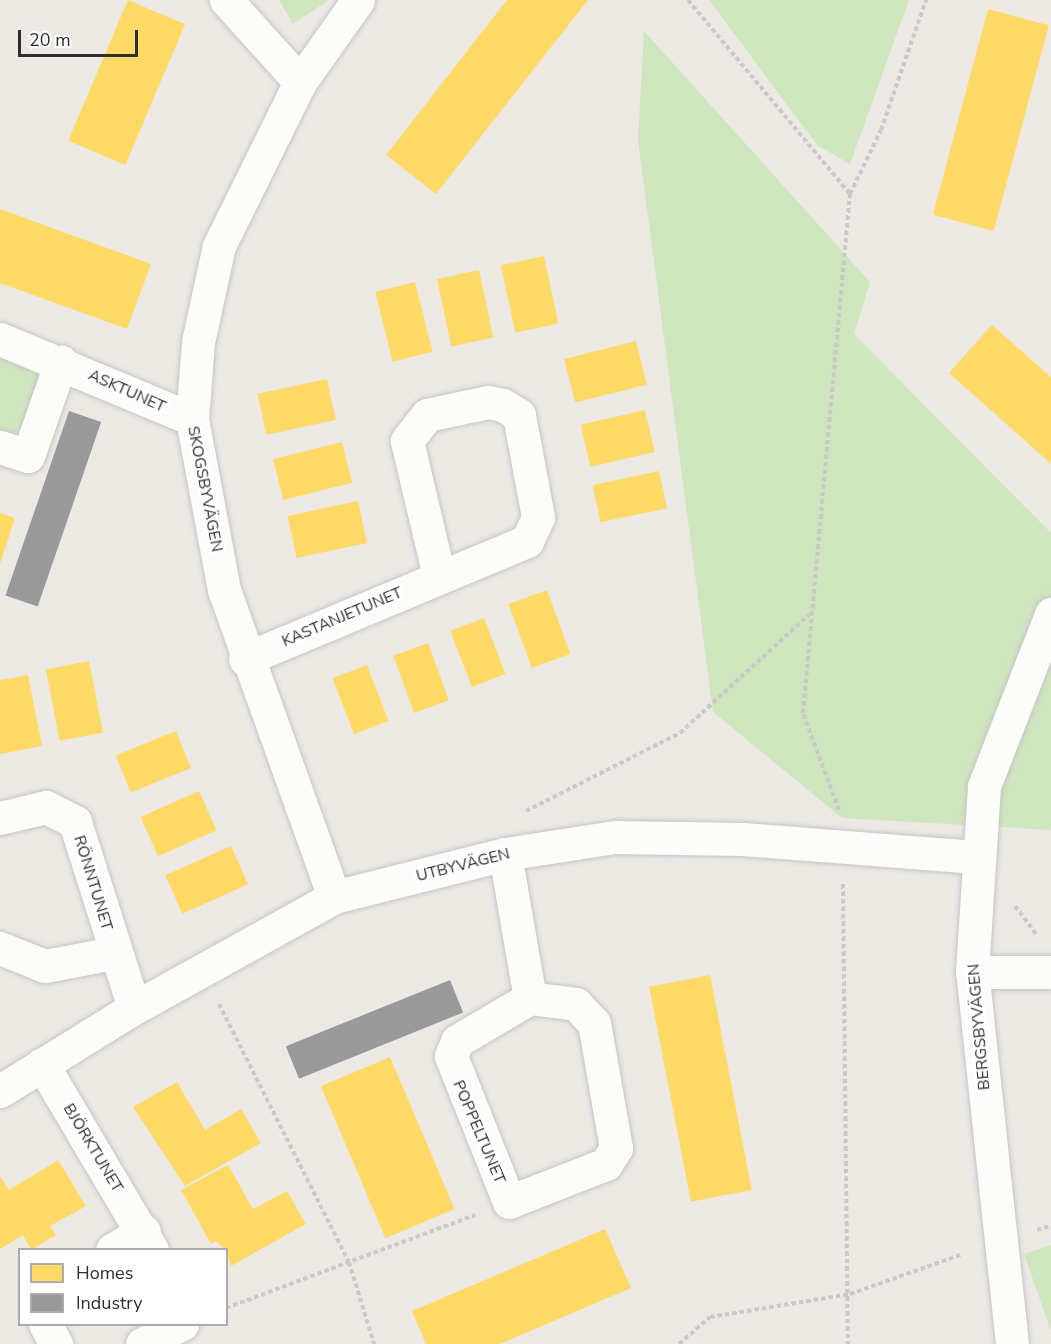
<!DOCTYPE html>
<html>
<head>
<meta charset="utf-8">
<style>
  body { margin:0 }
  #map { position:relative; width:1051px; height:1344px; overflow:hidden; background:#ece8e4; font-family:"Nunito Sans",sans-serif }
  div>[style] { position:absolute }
  .green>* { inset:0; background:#cee6be }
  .homes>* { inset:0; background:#ffd966; transform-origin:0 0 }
  .industry>* { inset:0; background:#999; transform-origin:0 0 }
  .path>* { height:4px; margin-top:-2px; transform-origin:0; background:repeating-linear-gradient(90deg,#c9c9c8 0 4.5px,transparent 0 7.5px) }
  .roads { filter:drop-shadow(0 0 2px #c5c4c5) drop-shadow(0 0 2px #c5c4c5) }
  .minor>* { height:33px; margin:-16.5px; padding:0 16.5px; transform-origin:16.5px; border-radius:16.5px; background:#fcfcfb }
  span { translate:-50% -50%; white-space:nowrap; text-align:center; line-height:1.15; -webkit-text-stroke:6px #fff; paint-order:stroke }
  .street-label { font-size:16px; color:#2e2e2e }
  .legend { position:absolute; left:18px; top:1248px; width:210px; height:78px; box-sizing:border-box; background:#fff; border:2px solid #ababab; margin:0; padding:8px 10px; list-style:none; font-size:18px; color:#2e2e2e }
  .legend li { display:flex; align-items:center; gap:12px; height:30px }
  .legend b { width:30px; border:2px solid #ababab }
  .scale { position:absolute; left:18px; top:30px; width:120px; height:27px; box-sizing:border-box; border:3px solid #2e2e2e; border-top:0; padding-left:8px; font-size:18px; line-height:21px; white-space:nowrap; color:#2e2e2e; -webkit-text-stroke:4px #fff; paint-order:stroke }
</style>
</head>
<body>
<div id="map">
  <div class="green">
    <i style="clip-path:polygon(279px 0,329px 0,293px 24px)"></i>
    <i style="clip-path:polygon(709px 0,909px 0,850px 164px,817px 145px)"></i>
    <i style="clip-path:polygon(644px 31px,870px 282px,854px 334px,1051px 533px,1051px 830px,842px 818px,713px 712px,638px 140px)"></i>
    <i style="clip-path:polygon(0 353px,37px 365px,42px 387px,30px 424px,15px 433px,0 429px)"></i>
    <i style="clip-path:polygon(1051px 1245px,1051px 1331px,1024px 1254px)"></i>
  </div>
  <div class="homes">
    <i style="left:128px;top:0;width:62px;height:153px;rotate:23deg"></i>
    <i style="clip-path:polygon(507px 0,588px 0,436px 194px,386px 155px)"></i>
    <i style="left:988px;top:9px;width:63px;height:213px;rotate:15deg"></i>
    <i style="clip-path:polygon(0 209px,151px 264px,127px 329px,0 283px)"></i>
    <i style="left:544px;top:256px;width:69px;height:44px;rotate:78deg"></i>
    <i style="left:479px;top:270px;width:69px;height:43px;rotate:78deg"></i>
    <i style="left:415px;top:282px;width:72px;height:41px;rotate:76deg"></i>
    <i style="clip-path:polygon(992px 325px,1051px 377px,1051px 464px,949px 373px)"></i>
    <i style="left:636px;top:341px;width:45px;height:74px;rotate:76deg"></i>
    <i style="left:327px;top:379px;width:42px;height:71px;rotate:78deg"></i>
    <i style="left:645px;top:410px;width:43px;height:66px;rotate:77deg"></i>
    <i style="left:342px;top:442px;width:42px;height:71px;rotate:76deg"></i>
    <i style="left:659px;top:471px;width:38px;height:68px;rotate:78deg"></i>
    <i style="left:358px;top:501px;width:43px;height:72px;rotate:78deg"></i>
    <i style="clip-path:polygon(0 513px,15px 518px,0 564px)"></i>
    <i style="left:547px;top:590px;width:68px;height:41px;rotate:70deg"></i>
    <i style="left:484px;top:618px;width:60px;height:36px;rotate:69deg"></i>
    <i style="left:428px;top:643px;width:61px;height:37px;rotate:70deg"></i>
    <i style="left:89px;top:661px;width:73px;height:44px;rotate:79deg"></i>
    <i style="left:367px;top:665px;width:60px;height:37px;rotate:69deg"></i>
    <i style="clip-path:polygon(28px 675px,42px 746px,0 754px,0 680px)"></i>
    <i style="left:176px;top:731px;width:40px;height:65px;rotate:68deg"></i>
    <i style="left:199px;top:791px;width:43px;height:64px;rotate:66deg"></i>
    <i style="left:231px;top:846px;width:42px;height:72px;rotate:66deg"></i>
    <i style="left:710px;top:975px;width:219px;height:62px;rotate:79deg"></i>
    <i style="left:390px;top:1057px;width:165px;height:75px;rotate:67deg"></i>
    <i style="clip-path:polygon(177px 1082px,205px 1130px,241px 1109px,261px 1143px,185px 1186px,133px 1107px)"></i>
    <i style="clip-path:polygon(58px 1160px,86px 1206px,50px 1226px,56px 1235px,31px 1250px,23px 1235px,0 1249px,0 1176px,9px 1190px)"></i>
    <i style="clip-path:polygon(228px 1165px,253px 1209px,287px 1191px,306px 1224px,231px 1266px,226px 1250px,216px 1241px,211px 1244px,181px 1190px)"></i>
    <i style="clip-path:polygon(605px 1229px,631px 1288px,500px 1344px,426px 1344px,412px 1311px)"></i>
  </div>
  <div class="industry">
    <i style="left:69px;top:411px;width:34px;height:195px;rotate:19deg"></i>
    <i style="left:450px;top:980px;width:35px;height:177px;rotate:68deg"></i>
  </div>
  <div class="path">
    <i style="left:688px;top:0;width:253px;rotate:50.1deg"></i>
    <i style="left:839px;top:810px;width:103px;rotate:-110.4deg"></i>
    <i style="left:803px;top:713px;width:521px;rotate:-84.83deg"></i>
    <i style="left:850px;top:194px;width:71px;rotate:-64.2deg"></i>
    <i style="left:881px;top:130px;width:138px;rotate:-70.9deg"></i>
    <i style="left:526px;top:811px;width:173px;rotate:-26.9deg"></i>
    <i style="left:680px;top:733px;width:176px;rotate:-42.5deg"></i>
    <i style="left:843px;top:884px;width:460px;rotate:89.4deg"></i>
    <i style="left:1015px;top:906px;width:35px;rotate:53deg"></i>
    <i style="left:219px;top:1004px;width:289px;rotate:63.3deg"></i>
    <i style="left:349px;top:1262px;width:86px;rotate:73deg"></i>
    <i style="left:1037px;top:1230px;width:15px;rotate:-16deg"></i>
    <i style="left:226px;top:1308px;width:266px;rotate:-20.5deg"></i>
    <i style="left:679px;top:1344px;width:41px;rotate:-41.1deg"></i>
    <i style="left:710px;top:1317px;width:142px;rotate:-9.3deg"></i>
    <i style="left:850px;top:1294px;width:120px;rotate:-19.5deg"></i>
  </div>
  <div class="roads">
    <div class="minor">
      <i style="left:226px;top:0;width:110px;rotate:47.9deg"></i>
      <i style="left:0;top:339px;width:208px;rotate:22.6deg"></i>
      <i style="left:0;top:447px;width:29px;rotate:18deg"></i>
      <i style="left:28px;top:456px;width:100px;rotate:-70.7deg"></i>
      <i style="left:245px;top:659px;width:306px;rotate:-22.7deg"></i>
      <i style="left:527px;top:541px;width:26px;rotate:-65deg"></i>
      <i style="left:538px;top:517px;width:104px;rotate:-100.6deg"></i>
      <i style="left:519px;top:415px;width:19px;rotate:-148deg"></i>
      <i style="left:503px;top:405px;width:15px;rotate:-169deg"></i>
      <i style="left:488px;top:402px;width:62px;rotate:168deg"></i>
      <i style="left:427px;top:415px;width:33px;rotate:128deg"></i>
      <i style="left:407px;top:441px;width:139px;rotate:76.7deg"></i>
      <i style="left:0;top:818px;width:47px;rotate:-13.4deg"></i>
      <i style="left:46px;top:807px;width:33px;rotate:27deg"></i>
      <i style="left:75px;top:822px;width:195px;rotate:72.4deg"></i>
      <i style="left:505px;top:854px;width:146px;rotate:80.2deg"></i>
      <i style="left:530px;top:998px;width:46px;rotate:7.4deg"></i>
      <i style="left:576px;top:1004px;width:26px;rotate:47deg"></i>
      <i style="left:594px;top:1023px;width:127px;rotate:80deg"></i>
      <i style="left:616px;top:1148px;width:19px;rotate:122deg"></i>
      <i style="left:606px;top:1164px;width:104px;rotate:158.6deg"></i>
      <i style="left:509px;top:1202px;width:157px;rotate:-111.7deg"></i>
      <i style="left:451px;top:1056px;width:16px;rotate:-68deg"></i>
      <i style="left:457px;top:1041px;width:85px;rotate:-30.5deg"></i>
      <i style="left:334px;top:897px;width:326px;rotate:-109.7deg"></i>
      <i style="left:224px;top:590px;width:174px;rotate:-100.6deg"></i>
      <i style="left:192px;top:419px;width:77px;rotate:-85.5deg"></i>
      <i style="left:198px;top:342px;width:98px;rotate:-77.7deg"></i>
      <i style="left:219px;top:246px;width:183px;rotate:-63.7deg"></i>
      <i style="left:300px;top:82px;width:100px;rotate:-54.7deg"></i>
      <i style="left:0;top:948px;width:48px;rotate:21.8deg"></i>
      <i style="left:45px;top:966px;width:70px;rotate:-10.7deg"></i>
      <i style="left:972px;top:972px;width:79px"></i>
      <i style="left:42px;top:1064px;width:216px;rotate:59.4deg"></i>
      <i style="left:0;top:1091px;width:158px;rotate:-31.8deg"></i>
      <i style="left:134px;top:1008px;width:229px;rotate:-29deg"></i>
      <i style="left:334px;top:897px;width:176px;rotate:-14.1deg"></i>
      <i style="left:505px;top:854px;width:111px;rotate:-8.8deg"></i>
      <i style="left:615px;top:837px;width:128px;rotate:0.9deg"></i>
      <i style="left:743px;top:839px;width:237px;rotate:4.4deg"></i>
      <i style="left:112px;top:1250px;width:37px;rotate:-31deg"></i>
      <i style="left:45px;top:1324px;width:23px;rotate:61deg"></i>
      <i style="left:142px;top:1344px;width:45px;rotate:-26.6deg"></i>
      <i style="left:1012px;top:1344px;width:374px;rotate:-96.1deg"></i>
      <i style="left:972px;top:972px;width:186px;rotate:-86.3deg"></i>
      <i style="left:984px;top:786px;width:185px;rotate:-68.7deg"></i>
    </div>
  </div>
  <div class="street-label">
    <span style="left:127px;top:391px;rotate:24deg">ASKTUNET</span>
    <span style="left:205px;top:489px;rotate:79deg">SKOGSBYVÄGEN</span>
    <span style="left:342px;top:617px;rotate:-23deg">KASTANJETUNET</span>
    <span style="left:463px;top:865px;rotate:-14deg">UTBYVÄGEN</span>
    <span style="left:93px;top:883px;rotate:73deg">RÖNNTUNET</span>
    <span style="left:979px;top:1027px;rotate:-95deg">BERGSBYVÄGEN</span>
    <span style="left:479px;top:1132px;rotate:67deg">POPPELTUNET</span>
    <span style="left:93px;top:1148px;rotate:59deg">BJÖRKTUNET</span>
  </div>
  <ul class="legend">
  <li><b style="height:16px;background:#ffd966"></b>Homes</li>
  <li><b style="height:16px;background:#999"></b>Industry</li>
  </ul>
  <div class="scale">20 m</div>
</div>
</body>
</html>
